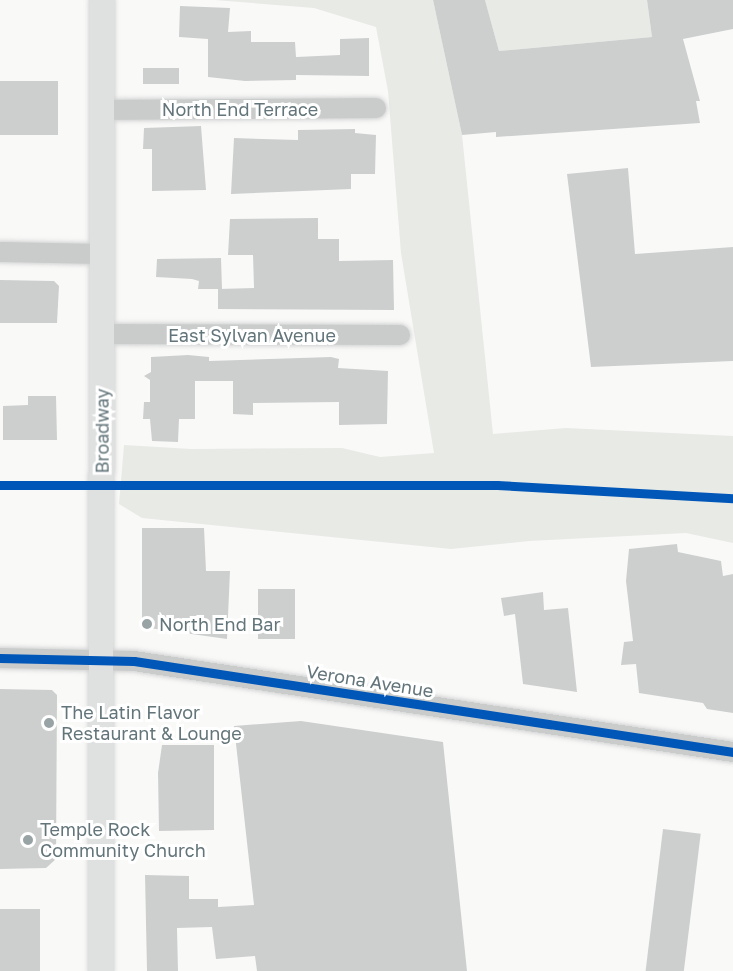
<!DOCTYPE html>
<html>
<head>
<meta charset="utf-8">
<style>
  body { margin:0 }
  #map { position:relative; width:733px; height:971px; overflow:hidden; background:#f9f9f8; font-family:"Golos Text",sans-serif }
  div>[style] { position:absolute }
  .green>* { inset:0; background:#e8eae6 }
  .building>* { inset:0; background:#cdcfcf; transform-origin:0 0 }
  .roads { filter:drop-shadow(0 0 2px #d3d4d4) drop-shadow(0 0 2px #d3d4d4) }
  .minor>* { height:20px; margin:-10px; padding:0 10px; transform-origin:10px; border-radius:10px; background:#cacccc }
  .major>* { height:24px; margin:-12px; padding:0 12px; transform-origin:12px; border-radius:12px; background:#dfe0e0 }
  .cycleway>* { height:9px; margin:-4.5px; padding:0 4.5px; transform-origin:4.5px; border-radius:4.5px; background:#0057b8 }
  .dots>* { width:16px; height:16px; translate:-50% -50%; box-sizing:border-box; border:3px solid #fff; border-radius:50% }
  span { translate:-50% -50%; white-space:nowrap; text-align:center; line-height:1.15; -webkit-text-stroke:6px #fff; paint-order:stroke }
  .street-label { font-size:18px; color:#63757a }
  .poi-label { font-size:18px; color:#63757a }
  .left { translate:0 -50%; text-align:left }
</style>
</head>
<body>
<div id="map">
  <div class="green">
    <i style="clip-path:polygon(215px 0,433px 0,462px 135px,493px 434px,566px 428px,733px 436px,733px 543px,686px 533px,529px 541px,451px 549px,142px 518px,119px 504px,124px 445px,191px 449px,342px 448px,380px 457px,434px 453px,401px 253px,388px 91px,376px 27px,314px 8px)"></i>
    <i style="clip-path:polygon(485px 0,647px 0,652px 37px,499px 51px)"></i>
  </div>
  <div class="building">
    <i style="clip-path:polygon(433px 0,485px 0,499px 51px,652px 37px,647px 0,733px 0,733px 29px,683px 39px,700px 101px,696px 101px,700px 123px,496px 137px,496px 132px,462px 135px)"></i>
    <i style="clip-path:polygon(180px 6px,230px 8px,228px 32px,251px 31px,251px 42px,295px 42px,296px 57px,340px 55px,340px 39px,369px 38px,369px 76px,296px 75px,296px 80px,245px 81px,208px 77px,208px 39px,179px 37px)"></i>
    <i style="left:143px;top:68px;width:36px;height:16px"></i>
    <i style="left:0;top:81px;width:58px;height:54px"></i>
    <i style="clip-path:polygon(201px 126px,206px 190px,152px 191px,152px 149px,143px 149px,144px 128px)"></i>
    <i style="clip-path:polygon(355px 129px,355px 133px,376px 135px,375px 174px,351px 174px,351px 189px,231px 194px,234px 138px,298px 140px,298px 130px)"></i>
    <i style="clip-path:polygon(628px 168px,635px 254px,733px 247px,733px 361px,591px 367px,567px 174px)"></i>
    <i style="clip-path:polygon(318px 218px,318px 239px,339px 239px,339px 261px,393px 260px,394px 310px,218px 309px,218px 289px,254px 288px,253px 255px,228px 255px,230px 219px)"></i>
    <i style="clip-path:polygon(221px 258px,222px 289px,198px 289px,199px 281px,192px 279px,156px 277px,157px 259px)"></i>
    <i style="clip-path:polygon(0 280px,54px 281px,59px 286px,57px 323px,0 323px)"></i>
    <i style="clip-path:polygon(188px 355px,209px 357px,209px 361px,331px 357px,339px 359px,338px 368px,388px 371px,387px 424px,339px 425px,339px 402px,253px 403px,253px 415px,233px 414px,233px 381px,195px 381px,195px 419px,179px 419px,178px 442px,152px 441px,150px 419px,143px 419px,144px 402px,150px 402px,150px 380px,144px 376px,151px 372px,151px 357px)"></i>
    <i style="clip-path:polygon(28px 396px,56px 396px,57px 440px,3px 440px,3px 406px,28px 405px)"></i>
    <i style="clip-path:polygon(142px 528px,204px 528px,206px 571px,230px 571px,227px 639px,142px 627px)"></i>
    <i style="clip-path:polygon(677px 544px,678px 552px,721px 561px,723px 576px,733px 574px,733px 713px,707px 709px,703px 703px,639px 693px,636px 664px,621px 665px,624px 642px,633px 641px,626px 581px,629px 549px)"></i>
    <i style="left:258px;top:589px;width:37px;height:50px"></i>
    <i style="clip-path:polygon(543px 592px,544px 610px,568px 608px,577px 692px,523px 684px,515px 614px,504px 616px,501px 598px)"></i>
    <i style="clip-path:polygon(0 689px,52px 690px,57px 695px,56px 859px,46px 868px,0 869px)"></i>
    <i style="clip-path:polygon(301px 721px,443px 742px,467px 971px,257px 971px,255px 956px,216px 959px,212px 927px,177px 928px,178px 971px,147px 971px,145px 875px,189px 876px,189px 899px,218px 899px,218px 907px,254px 905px,234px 726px)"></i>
    <i style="clip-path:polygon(162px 745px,214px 745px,214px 830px,159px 831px,158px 773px)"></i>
    <i style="left:663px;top:829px;width:38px;height:144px;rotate:7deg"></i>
    <i style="left:0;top:909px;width:40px;height:62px"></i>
  </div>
  <div class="roads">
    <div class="minor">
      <i style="left:103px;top:110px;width:273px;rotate:-0.4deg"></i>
      <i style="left:0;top:252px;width:103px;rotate:1.1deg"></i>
      <i style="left:103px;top:334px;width:297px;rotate:0.2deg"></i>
      <i style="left:0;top:658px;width:134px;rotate:1.3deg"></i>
      <i style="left:134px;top:661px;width:606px;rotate:8.64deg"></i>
    </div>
    <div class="major">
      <i style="left:101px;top:971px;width:971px;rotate:-89.94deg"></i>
    </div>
  </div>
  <div class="cycleway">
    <i style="left:0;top:485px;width:497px"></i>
    <i style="left:497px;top:485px;width:236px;rotate:3.2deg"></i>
    <i style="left:0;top:658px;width:134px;rotate:1.3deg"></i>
    <i style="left:134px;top:661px;width:606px;rotate:8.64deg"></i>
  </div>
  <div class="dots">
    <i style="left:147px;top:624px;background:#98a3a6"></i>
    <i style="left:49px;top:723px;background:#98a3a6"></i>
    <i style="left:28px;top:840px;background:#98a3a6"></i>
  </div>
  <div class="street-label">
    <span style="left:240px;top:109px">North End Terrace</span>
    <span style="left:252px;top:335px">East Sylvan Avenue</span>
    <span style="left:102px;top:431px;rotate:-90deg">Broadway</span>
    <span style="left:370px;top:681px;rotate:9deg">Verona Avenue</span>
  </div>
  <div class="poi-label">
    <span class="left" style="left:159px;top:624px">North End Bar</span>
    <span class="left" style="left:61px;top:723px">The Latin Flavor<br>Restaurant &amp; Lounge</span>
    <span class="left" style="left:40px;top:840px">Temple Rock<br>Community Church</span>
  </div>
</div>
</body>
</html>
